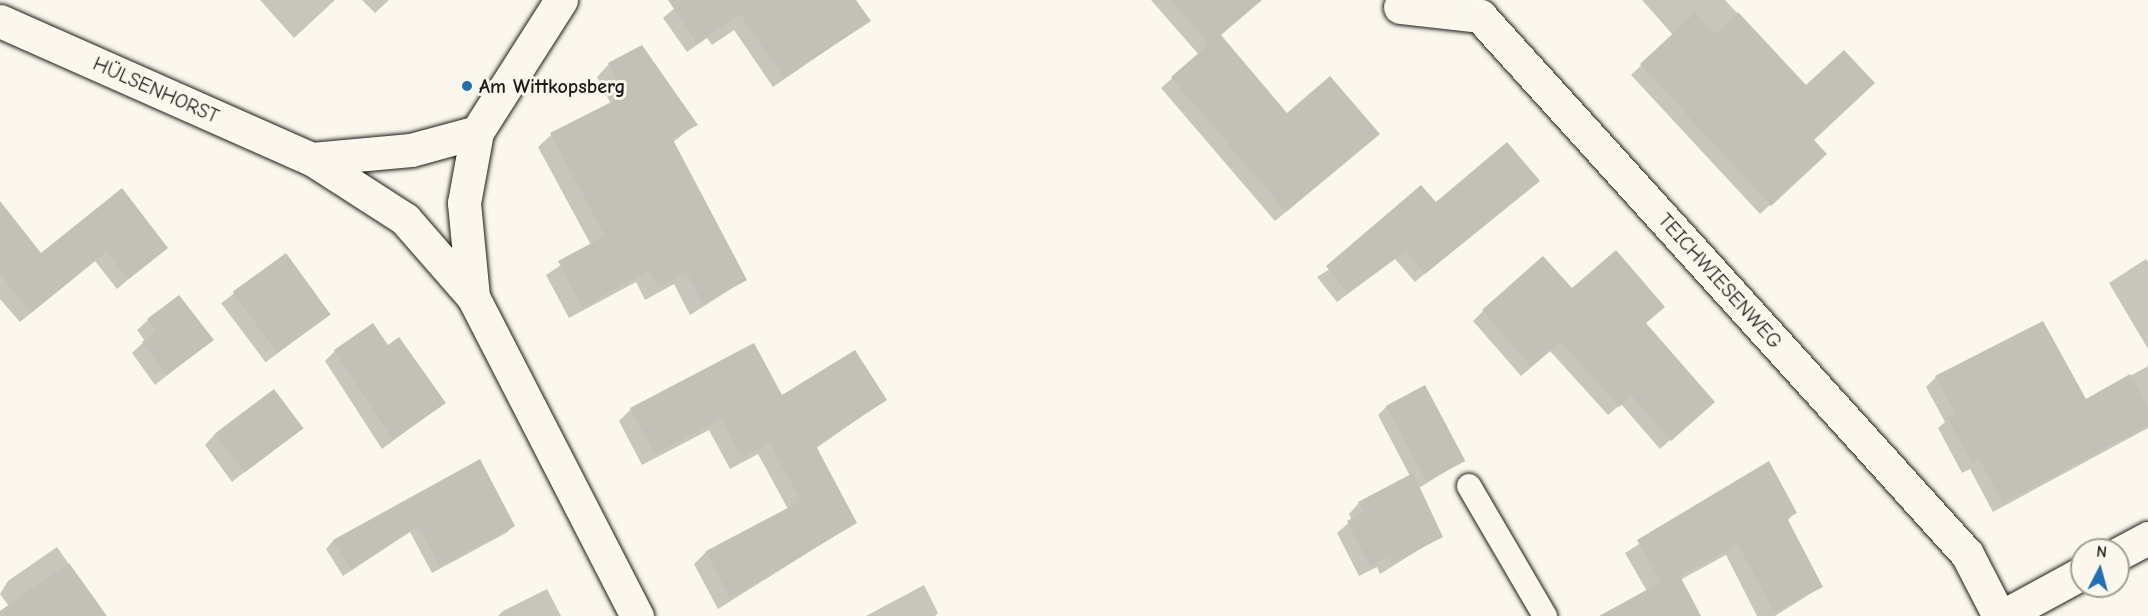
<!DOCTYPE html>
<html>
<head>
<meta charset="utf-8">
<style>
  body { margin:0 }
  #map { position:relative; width:2148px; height:616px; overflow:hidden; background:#fbf7ec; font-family:"Comic Neue",sans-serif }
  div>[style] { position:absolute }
  .shadow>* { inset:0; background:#0003; transform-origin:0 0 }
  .building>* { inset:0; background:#c3c0b8; transform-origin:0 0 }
  .roads { filter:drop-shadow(0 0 2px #1c1c1c) drop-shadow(0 0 2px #1c1c1c) }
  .service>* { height:24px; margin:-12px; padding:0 12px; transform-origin:12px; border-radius:12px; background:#fbf7ec }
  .minor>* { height:33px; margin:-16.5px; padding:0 16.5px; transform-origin:16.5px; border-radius:16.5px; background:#fbf7ec }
  .dots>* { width:16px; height:16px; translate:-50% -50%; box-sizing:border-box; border:3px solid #fbf7ec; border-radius:50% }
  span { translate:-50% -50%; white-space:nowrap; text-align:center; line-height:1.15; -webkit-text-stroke:6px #fbf7ec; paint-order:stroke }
  .poi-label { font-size:20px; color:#1c1c1c; font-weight:700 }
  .left { translate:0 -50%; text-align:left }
  .street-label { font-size:20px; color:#1c1c1c }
  .north { position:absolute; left:2070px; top:538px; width:60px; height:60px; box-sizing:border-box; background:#fbf7ec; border:2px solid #a29f99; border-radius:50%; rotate:6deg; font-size:16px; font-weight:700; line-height:24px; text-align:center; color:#1c1c1c }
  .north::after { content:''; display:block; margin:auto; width:21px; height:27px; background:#1f6fb2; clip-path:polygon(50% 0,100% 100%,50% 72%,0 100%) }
</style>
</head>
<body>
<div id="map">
  <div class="shadow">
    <i style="clip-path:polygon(260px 0,335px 0,294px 38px)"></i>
    <i style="clip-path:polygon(362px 0,389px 0,375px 13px)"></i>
    <i style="clip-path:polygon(684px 0,854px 0,869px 21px,773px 87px,734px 30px,712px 45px,707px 38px,687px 52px,663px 18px)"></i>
    <i style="clip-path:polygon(1151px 0,1261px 0,1219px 36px,1287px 115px,1367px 144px,1275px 221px,1161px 88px,1199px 55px)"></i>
    <i style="clip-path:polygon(1642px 0,1725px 0,1806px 87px,1815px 164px,1760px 214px,1631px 75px,1673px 35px)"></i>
    <i style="clip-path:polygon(609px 64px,696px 124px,672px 143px,745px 280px,690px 315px,674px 284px,645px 300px,636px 282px,569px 318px,546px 275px,591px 245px,538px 147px,551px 135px,611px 104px,597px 77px)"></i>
    <i style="clip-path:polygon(1526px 187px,1415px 282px,1395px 259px,1337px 302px,1317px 277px,1435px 204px)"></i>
    <i style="clip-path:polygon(0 203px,41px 255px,166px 247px,117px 289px,95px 261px,20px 322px,0 299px)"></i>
    <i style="left:285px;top:255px;width:74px;height:80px;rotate:53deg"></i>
    <i style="clip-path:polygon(2146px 259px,2148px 262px,2148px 349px,2109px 283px)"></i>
    <i style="clip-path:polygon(1572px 290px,1645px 324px,1703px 411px,1660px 449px,1621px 404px,1608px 415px,1550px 351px,1521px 376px,1473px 321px,1483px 311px)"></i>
    <i style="clip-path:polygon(148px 320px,212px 340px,155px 385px,132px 353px,145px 341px,137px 330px)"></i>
    <i style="clip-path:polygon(388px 347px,444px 403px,382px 449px,325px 361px,335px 351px)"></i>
    <i style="clip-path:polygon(2148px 366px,2148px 428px,1993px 512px,1970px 469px,1962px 473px,1938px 428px,1945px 422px,1926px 387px,1936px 377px,2085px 401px)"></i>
    <i style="clip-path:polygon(781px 398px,885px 400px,815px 449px,855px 523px,718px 609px,694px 564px,706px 552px,788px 509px,758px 454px,730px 469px,709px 430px,642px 465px,619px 421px,631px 409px)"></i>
    <i style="clip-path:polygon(1387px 406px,1464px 460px,1419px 488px,1441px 536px,1380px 574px,1377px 567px,1359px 576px,1337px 533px,1352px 520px,1349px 514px,1359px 503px,1410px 476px,1378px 415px)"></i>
    <i style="clip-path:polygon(301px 427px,232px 482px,205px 445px,215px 434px)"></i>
    <i style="clip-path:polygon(479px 461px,514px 526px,506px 533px,432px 573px,410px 532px,343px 576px,326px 549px,333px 541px)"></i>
    <i style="clip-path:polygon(1768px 463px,1795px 513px,1787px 521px,1821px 587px,1775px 616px,1757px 616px,1726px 555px,1680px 580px,1700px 616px,1625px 616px,1648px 593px,1625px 553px)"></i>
    <i style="clip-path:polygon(57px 547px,105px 616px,16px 616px,0 594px,8px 581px)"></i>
    <i style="clip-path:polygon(924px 585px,938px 613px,935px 616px,866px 616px)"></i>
    <i style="clip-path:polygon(547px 589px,561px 616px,498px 616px,503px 611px)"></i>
  </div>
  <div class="building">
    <i style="clip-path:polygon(668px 0,856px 0,871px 21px,784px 78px,740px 14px,697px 43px)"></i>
    <i style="clip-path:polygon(1171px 0,1262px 0,1221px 35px,1287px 113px,1330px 76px,1380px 134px,1286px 212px,1171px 77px,1209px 44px)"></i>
    <i style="clip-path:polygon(1738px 12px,1806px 85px,1844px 50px,1875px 83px,1814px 140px,1827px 154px,1771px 206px,1640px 64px,1695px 13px,1715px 34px)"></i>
    <i style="clip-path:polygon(642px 45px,698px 125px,672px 138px,747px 280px,703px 304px,687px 273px,658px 288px,649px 271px,582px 307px,558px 261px,605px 236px,550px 133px,625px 95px,608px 63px)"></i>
    <i style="clip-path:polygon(1507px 142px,1540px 181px,1425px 274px,1406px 251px,1347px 293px,1326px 266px,1421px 185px,1436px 202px)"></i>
    <i style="clip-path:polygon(122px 188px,168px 248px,129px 279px,106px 252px,31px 313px,0 274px,0 201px,41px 253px)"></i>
    <i style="clip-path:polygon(1616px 250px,1665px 307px,1646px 323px,1715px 402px,1671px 441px,1632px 396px,1619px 407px,1561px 342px,1531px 367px,1482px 310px,1543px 256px,1572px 288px)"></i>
    <i style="left:286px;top:253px;width:76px;height:66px;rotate:54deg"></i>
    <i style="clip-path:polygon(179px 295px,214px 340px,167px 375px,142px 342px,156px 331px,147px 319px)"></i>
    <i style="clip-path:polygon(2043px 321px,2086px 399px,2130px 374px,2148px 408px,2148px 425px,2003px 503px,1980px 460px,1972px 464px,1947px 417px,1955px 413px,1935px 376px)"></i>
    <i style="clip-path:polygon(373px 323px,388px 345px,399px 337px,446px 403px,393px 440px,334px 350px)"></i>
    <i style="clip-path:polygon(754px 343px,782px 395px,855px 350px,887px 400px,816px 446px,857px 523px,730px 598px,706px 551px,801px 501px,770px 443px,742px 458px,721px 419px,655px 454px,630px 408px)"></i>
    <i style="left:1425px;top:385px;width:86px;height:44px;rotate:62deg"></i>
    <i style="left:274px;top:389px;width:49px;height:74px;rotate:53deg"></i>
    <i style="clip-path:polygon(480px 459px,515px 526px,440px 566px,418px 526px,351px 569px,333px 540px)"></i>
    <i style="clip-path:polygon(1769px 461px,1797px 513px,1787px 518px,1823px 587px,1774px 612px,1738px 544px,1680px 576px,1701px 616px,1599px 616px,1661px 582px,1637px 540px)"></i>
    <i style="clip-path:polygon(1413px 473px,1443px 537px,1391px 564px,1388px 557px,1370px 566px,1347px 521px,1364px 512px,1358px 502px)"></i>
    <i style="clip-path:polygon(69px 563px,107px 616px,0 616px,0 611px)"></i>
  </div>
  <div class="roads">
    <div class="service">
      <i style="left:1469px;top:486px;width:151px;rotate:59.7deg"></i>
    </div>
    <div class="minor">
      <i style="left:561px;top:0;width:156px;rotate:122.5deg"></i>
      <i style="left:477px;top:132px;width:72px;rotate:100.4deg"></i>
      <i style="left:464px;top:203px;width:94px;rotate:84.5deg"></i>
      <i style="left:473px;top:297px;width:359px;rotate:62.8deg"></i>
      <i style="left:1400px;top:7px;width:81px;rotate:6.4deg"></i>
      <i style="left:1480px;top:16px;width:726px;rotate:47.85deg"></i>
      <i style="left:1967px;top:554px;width:70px;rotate:62.7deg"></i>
      <i style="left:0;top:21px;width:341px;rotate:23.9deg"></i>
      <i style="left:473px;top:297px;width:103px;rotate:-131.1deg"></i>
      <i style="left:405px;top:219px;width:111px;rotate:-147.2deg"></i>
      <i style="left:312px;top:159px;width:99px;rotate:-5.2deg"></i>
      <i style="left:411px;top:150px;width:68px;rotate:-15.3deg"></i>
      <i style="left:2118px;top:554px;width:34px;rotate:-28deg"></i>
      <i style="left:2003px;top:616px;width:90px;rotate:-28.6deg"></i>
    </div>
  </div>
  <div class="dots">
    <i style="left:467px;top:86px;background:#1f6fb2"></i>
  </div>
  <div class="poi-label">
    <span class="left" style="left:479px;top:86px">Am Wittkopsberg</span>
  </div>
  <div class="street-label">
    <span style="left:156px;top:90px;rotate:24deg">HÜLSENHORST</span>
    <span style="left:1720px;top:281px;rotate:48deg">TEICHWIESENWEG</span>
  </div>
  <div class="north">N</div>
</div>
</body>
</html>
